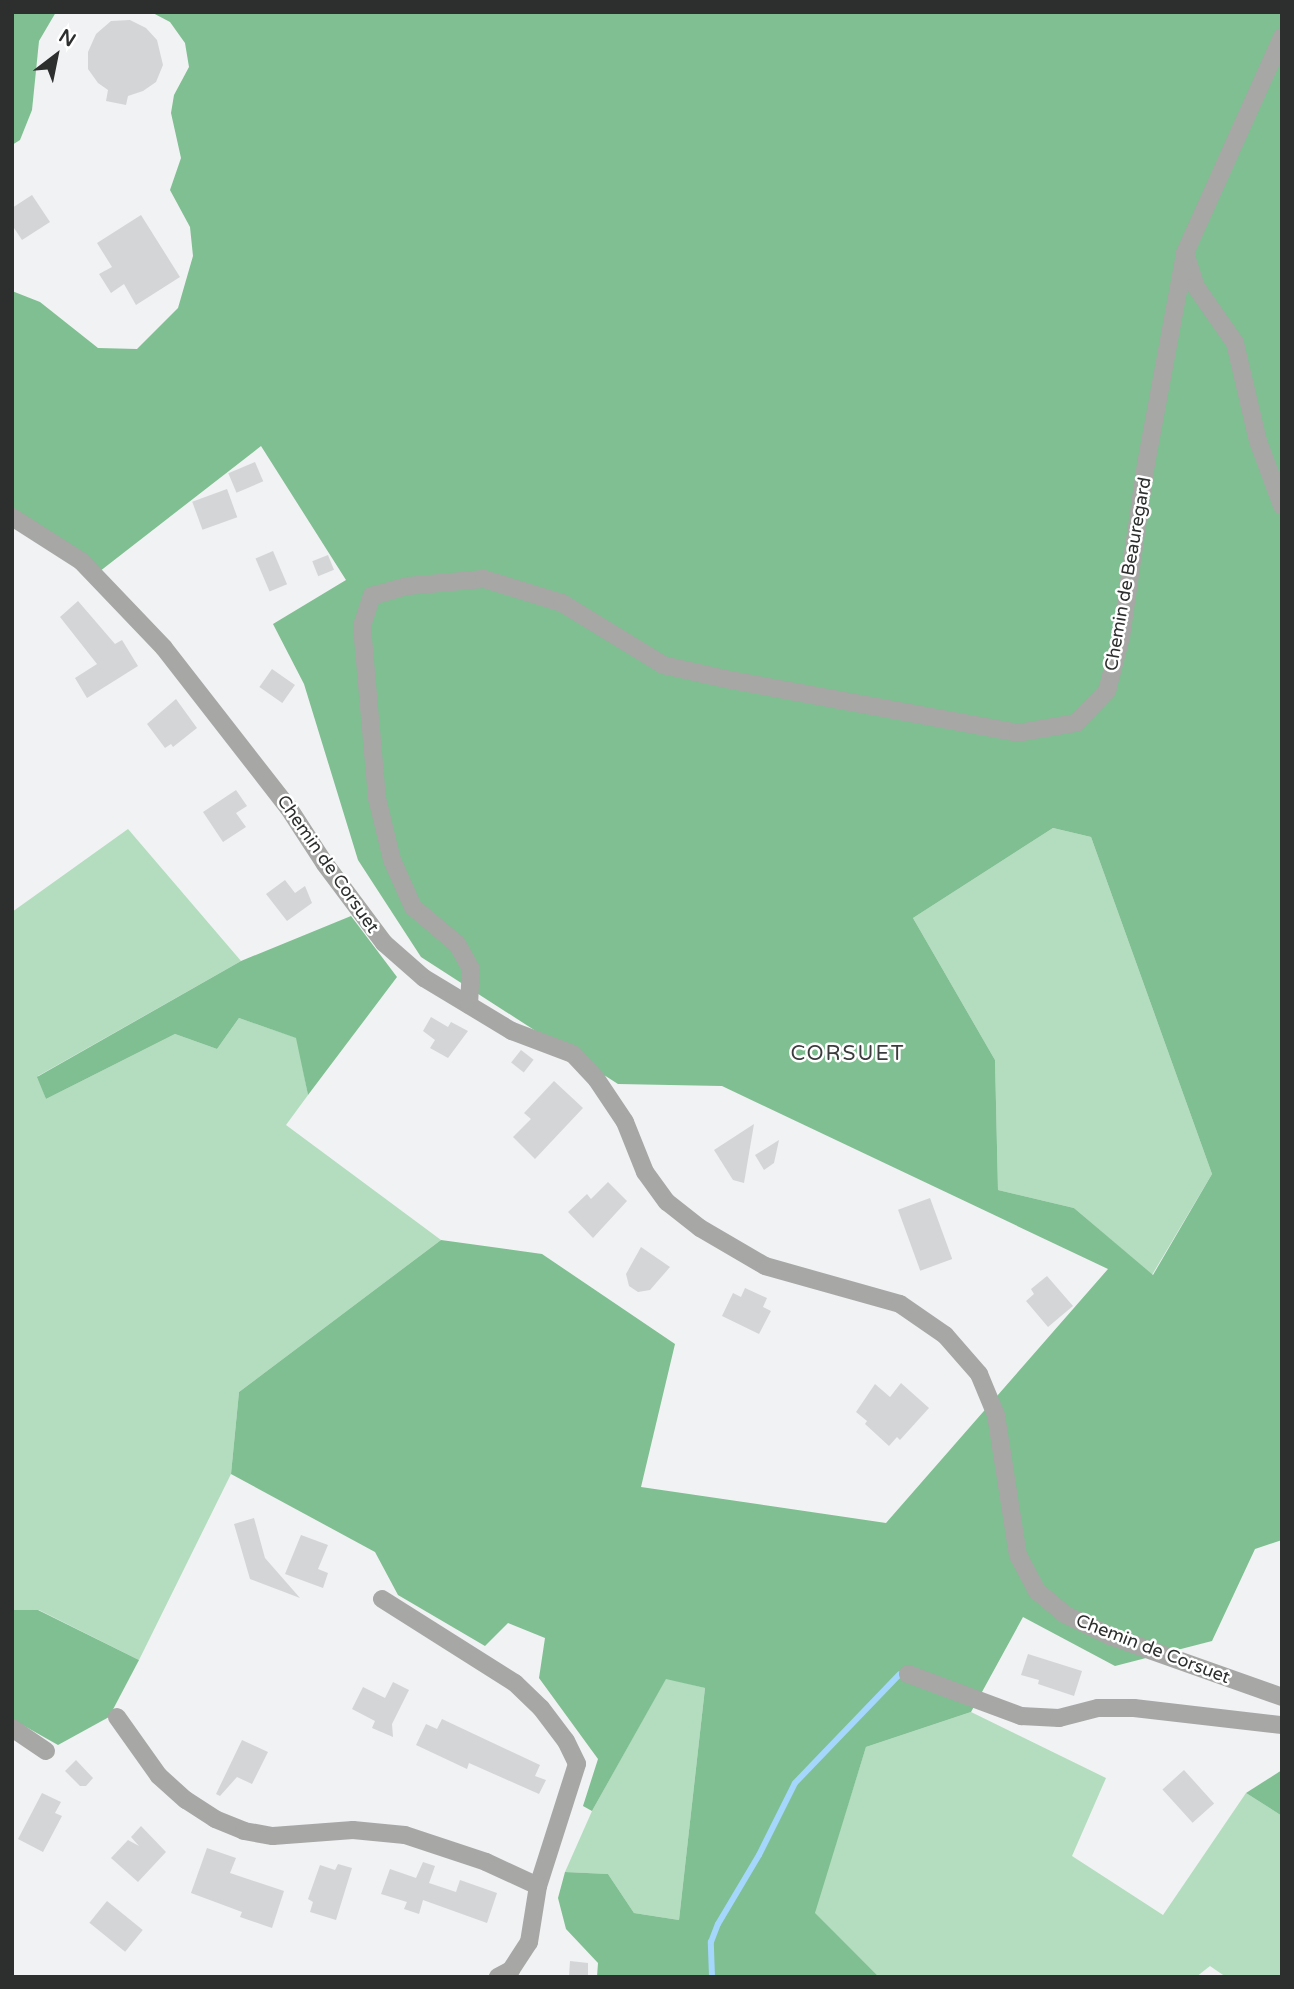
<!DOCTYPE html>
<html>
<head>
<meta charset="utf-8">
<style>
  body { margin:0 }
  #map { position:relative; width:1294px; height:1989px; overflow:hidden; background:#f0f2f3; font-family:"Varela Round",sans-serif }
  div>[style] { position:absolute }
  .green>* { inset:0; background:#b3ddbe }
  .forest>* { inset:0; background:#7fbf91 }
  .stream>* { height:6px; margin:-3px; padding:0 3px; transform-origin:3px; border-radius:3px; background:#a5d6fc }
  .building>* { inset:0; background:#d4d5d7; transform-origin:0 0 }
  .minor>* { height:18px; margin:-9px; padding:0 9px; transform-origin:9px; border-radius:9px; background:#a7a7a6 }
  span { translate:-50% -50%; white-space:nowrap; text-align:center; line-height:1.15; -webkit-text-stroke:5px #fff; paint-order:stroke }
  .street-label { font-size:18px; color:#2d2e2e }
  .quarter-label { font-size:21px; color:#3b3c3d; letter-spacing:2px }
  .frame { position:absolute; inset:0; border:14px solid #2d2e2e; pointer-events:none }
  .north { position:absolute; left:21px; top:21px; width:70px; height:70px; -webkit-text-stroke:5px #fff; paint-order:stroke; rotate:32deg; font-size:19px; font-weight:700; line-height:28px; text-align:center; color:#2d2e2e }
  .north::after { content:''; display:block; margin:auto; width:24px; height:32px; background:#2d2e2e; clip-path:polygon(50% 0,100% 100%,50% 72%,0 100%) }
</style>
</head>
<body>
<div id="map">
  <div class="green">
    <i style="clip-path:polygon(1053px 828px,1091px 837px,1212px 1174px,1152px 1275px,1074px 1208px,998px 1190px,995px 1060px,913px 918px)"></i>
    <i style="clip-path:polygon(128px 829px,241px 961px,38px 1076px,46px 1099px,175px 1034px,217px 1049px,239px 1018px,297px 1038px,308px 1095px,286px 1125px,441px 1240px,239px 1392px,231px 1474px,139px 1660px,39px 1610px,12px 1610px,12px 912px)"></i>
    <i style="clip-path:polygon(666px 1678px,705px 1688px,679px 1920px,634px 1913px,608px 1874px,565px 1872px,592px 1811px)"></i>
    <i style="clip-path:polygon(971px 1712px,1106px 1778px,1072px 1856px,1163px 1915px,1246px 1793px,1282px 1816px,1282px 1977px,1226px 1977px,1210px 1966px,1196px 1977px,879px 1977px,814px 1913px,866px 1747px)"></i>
  </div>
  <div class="forest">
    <i style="clip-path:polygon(12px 12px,56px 12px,39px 41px,32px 110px,20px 140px,12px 145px)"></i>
    <i style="clip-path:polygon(evenodd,151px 12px,1282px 12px,1282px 1540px,1255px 1549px,1212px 1641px,1115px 1666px,1023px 1617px,971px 1712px,866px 1747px,815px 1913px,879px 1977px,597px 1977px,598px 1963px,566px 1929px,558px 1898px,565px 1872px,608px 1874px,634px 1913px,679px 1920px,705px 1688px,666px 1679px,592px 1811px,583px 1806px,598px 1759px,539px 1678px,545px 1638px,508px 1623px,485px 1646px,398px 1595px,375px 1552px,231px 1474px,239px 1392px,441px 1240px,542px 1254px,675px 1344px,641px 1487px,886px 1523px,1108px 1269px,722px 1086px,618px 1084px,421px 957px,358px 860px,304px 684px,273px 624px,346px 580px,261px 446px,95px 575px,12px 519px,12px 291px,40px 302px,98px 348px,137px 349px,178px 308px,193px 256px,190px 227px,170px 190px,181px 158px,171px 113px,174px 95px,189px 67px,185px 43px,170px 22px,151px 12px,1053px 828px,1091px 837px,1212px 1174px,1153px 1275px,1074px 1208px,998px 1190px,995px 1060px,913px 918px,1053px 828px)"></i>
    <i style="clip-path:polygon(351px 916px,397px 977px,308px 1095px,296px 1038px,239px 1018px,217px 1049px,175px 1034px,46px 1099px,37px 1077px,241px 961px)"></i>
    <i style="clip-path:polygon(12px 1610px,38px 1610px,139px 1660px,109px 1717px,58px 1745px,12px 1719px)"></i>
    <i style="clip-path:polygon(1282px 1770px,1282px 1816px,1246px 1793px)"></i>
  </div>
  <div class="stream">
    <i style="left:712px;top:1977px;width:35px;rotate:-92deg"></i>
    <i style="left:711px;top:1942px;width:19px;rotate:-69deg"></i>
    <i style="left:718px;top:1924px;width:80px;rotate:-59.3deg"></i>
    <i style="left:759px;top:1855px;width:80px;rotate:-63.4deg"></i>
    <i style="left:795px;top:1783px;width:151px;rotate:-46.1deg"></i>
  </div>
  <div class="building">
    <i style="clip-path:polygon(130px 20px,146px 28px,157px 40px,163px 65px,156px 82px,143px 91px,128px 96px,126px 105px,106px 101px,108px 90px,98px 83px,88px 69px,88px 52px,96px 34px,111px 21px)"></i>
    <i style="clip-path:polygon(32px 195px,50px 222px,22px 240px,12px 225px,12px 208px)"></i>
    <i style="clip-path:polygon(141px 215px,180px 277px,136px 305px,124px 284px,111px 293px,99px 274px,112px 267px,97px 243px)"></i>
    <i style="left:255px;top:462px;width:21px;height:29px;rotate:67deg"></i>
    <i style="left:227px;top:489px;width:30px;height:37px;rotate:70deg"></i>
    <i style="left:273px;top:551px;width:36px;height:19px;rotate:67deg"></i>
    <i style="left:328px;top:555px;width:16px;height:17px;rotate:68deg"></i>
    <i style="clip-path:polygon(78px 601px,115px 644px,122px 640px,138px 666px,87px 698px,75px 678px,97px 664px,60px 617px)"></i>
    <i style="left:272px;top:669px;width:28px;height:22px;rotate:35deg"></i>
    <i style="clip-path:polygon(176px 699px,197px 728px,173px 747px,171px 744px,165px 748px,147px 724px)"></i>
    <i style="clip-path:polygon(236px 790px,247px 806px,236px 813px,246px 827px,223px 842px,203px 812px)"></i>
    <i style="clip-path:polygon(285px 880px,295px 893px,305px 886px,312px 903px,287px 921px,266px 894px)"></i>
    <i style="clip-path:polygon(431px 1017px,448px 1027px,451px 1022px,468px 1031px,448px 1058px,430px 1048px,435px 1040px,423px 1031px)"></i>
    <i style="left:521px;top:1050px;width:16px;height:16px;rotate:38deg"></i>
    <i style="clip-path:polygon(554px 1081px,583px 1108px,535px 1159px,513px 1137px,531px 1119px,524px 1113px)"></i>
    <i style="clip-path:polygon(754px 1124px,744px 1183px,733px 1180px,714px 1150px)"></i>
    <i style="clip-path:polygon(779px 1140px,774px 1163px,764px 1170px,755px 1155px)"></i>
    <i style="clip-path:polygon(608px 1182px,627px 1201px,593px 1238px,568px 1212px,587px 1194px,591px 1199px)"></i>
    <i style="left:930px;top:1198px;width:65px;height:34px;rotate:70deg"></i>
    <i style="clip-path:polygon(641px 1247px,670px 1267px,650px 1290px,638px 1292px,629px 1286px,626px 1274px)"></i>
    <i style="clip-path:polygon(1047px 1276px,1073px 1306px,1048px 1327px,1026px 1301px,1034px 1294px,1031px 1289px)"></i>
    <i style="clip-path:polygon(745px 1288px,767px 1298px,763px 1307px,771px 1311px,759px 1334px,722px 1316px,733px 1293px,741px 1297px)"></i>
    <i style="clip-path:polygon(901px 1383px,929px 1408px,900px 1440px,897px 1437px,889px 1446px,865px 1424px,867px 1421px,856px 1412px,875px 1384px,890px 1397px)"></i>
    <i style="clip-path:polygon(254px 1518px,265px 1558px,300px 1598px,250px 1579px,234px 1524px)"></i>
    <i style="clip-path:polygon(301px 1535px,328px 1545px,318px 1569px,328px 1573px,323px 1588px,285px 1574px)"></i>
    <i style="clip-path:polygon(1028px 1654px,1082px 1671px,1074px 1696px,1038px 1684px,1039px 1680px,1021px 1675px)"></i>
    <i style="clip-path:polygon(393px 1682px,409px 1690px,392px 1724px,393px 1737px,372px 1728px,375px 1721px,352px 1709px,363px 1687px,385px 1698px)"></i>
    <i style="clip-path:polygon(442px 1719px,540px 1765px,535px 1776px,546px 1780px,539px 1794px,469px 1763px,467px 1769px,416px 1745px,426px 1724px,437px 1729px)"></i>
    <i style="clip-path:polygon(242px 1740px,268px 1752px,252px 1784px,237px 1777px,220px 1796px,216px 1794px)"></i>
    <i style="clip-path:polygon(76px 1760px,93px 1778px,86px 1786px,80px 1786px,65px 1771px)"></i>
    <i style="left:1184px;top:1770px;width:45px;height:29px;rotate:48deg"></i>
    <i style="clip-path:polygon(42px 1793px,61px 1802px,55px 1813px,62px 1816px,43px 1852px,18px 1839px)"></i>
    <i style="clip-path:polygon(141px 1826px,166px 1852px,138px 1882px,111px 1858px,128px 1840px,139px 1846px,131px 1837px)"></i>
    <i style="clip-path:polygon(207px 1848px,236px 1858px,230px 1873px,284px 1891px,272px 1928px,240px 1917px,242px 1912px,191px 1893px)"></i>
    <i style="clip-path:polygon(423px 1862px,435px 1866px,429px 1883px,456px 1892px,460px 1880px,497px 1893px,487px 1923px,423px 1900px,419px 1914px,404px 1909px,407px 1902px,381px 1894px,390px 1869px,416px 1878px)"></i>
    <i style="clip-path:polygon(338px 1864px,352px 1868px,336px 1920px,310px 1912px,313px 1902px,308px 1899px,320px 1865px,335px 1870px)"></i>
    <i style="left:107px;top:1901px;width:46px;height:28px;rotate:39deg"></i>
    <i style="clip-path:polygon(570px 1961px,588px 1963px,588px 1977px,569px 1977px)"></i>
  </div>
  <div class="minor">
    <i style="left:1185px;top:253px;width:36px;rotate:72deg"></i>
    <i style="left:1196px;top:287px;width:68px;rotate:55.1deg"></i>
    <i style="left:1235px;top:343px;width:101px;rotate:76.8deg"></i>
    <i style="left:1258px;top:441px;width:69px;rotate:69.7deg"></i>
    <i style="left:12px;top:517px;width:82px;rotate:32.5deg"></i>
    <i style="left:81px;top:561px;width:120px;rotate:46.3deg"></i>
    <i style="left:164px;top:648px;width:202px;rotate:52.1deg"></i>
    <i style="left:288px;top:807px;width:68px;rotate:57deg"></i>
    <i style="left:325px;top:864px;width:99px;rotate:53.2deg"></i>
    <i style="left:384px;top:943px;width:53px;rotate:41.2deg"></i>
    <i style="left:424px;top:978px;width:103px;rotate:31.1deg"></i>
    <i style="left:512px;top:1031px;width:65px;rotate:20.7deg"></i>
    <i style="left:573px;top:1054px;width:35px;rotate:47deg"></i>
    <i style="left:597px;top:1080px;width:50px;rotate:56.3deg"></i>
    <i style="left:625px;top:1122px;width:54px;rotate:68.2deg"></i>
    <i style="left:645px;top:1172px;width:37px;rotate:54deg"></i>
    <i style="left:667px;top:1202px;width:42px;rotate:38.2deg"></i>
    <i style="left:700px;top:1228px;width:75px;rotate:30.3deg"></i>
    <i style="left:765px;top:1266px;width:140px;rotate:15.7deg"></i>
    <i style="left:900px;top:1304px;width:55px;rotate:34.6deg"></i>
    <i style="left:945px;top:1335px;width:52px;rotate:48.9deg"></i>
    <i style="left:979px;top:1374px;width:44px;rotate:67.5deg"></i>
    <i style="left:996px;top:1415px;width:142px;rotate:81.1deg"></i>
    <i style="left:1018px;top:1555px;width:41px;rotate:62.2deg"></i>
    <i style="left:1037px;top:1591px;width:38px;rotate:40deg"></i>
    <i style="left:1066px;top:1615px;width:49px;rotate:25.5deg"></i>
    <i style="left:1110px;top:1636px;width:182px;rotate:19.5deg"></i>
    <i style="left:469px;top:1005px;width:36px;rotate:-87deg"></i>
    <i style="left:471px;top:969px;width:29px;rotate:-119deg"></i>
    <i style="left:457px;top:944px;width:57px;rotate:-139.9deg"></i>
    <i style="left:413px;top:907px;width:51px;rotate:-114.1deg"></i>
    <i style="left:392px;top:860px;width:64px;rotate:-103.6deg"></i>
    <i style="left:377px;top:798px;width:173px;rotate:-95deg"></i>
    <i style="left:362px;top:626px;width:32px;rotate:-72deg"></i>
    <i style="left:372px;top:596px;width:37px;rotate:-16deg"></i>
    <i style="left:408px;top:586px;width:76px;rotate:-5.3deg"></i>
    <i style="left:484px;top:579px;width:82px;rotate:17.1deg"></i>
    <i style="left:562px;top:603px;width:119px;rotate:31.5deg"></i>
    <i style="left:663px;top:665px;width:64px;rotate:12.7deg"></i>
    <i style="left:725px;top:679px;width:298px;rotate:10.4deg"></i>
    <i style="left:1018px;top:733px;width:59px;rotate:-9.8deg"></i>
    <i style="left:1076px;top:723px;width:45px;rotate:-45.9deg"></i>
    <i style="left:1107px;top:691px;width:56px;rotate:-75.5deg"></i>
    <i style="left:1121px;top:637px;width:175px;rotate:-81.8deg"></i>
    <i style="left:1146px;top:464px;width:215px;rotate:-79.5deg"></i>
    <i style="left:1185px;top:253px;width:237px;rotate:-65.8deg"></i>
    <i style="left:382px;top:1599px;width:157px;rotate:32.3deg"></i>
    <i style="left:515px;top:1683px;width:36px;rotate:44deg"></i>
    <i style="left:541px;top:1708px;width:41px;rotate:52.9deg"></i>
    <i style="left:566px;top:1741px;width:25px;rotate:64deg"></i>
    <i style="left:577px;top:1764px;width:128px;rotate:107.7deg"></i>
    <i style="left:538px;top:1886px;width:57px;rotate:99.1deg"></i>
    <i style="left:529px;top:1942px;width:33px;rotate:123deg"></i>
    <i style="left:511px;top:1970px;width:15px;rotate:152deg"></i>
    <i style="left:908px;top:1674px;width:121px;rotate:20.4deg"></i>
    <i style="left:1021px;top:1716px;width:38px;rotate:3deg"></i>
    <i style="left:1059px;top:1718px;width:40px;rotate:-14.4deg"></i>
    <i style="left:1098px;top:1708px;width:36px"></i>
    <i style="left:1134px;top:1708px;width:149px;rotate:6.6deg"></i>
    <i style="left:117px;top:1717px;width:72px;rotate:54.6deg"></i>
    <i style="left:159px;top:1776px;width:36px;rotate:42deg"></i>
    <i style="left:186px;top:1800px;width:35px;rotate:33deg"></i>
    <i style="left:215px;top:1819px;width:31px;rotate:22deg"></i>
    <i style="left:244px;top:1831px;width:29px;rotate:10deg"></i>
    <i style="left:273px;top:1836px;width:80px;rotate:-4.3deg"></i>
    <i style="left:353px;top:1830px;width:52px;rotate:5.5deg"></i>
    <i style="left:405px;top:1835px;width:85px;rotate:18.4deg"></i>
    <i style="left:486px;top:1862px;width:57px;rotate:24.8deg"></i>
    <i style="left:12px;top:1728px;width:41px;rotate:34.1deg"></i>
  </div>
  <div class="street-label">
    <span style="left:1128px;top:574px;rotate:-80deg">Chemin de Beauregard</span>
    <span style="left:328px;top:864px;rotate:55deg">Chemin de Corsuet</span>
    <span style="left:1153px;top:1649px;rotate:21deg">Chemin de Corsuet</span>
  </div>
  <div class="quarter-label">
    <span style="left:848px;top:1054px">CORSUET</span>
  </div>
  <div class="frame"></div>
  <div class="north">N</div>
</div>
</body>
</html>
